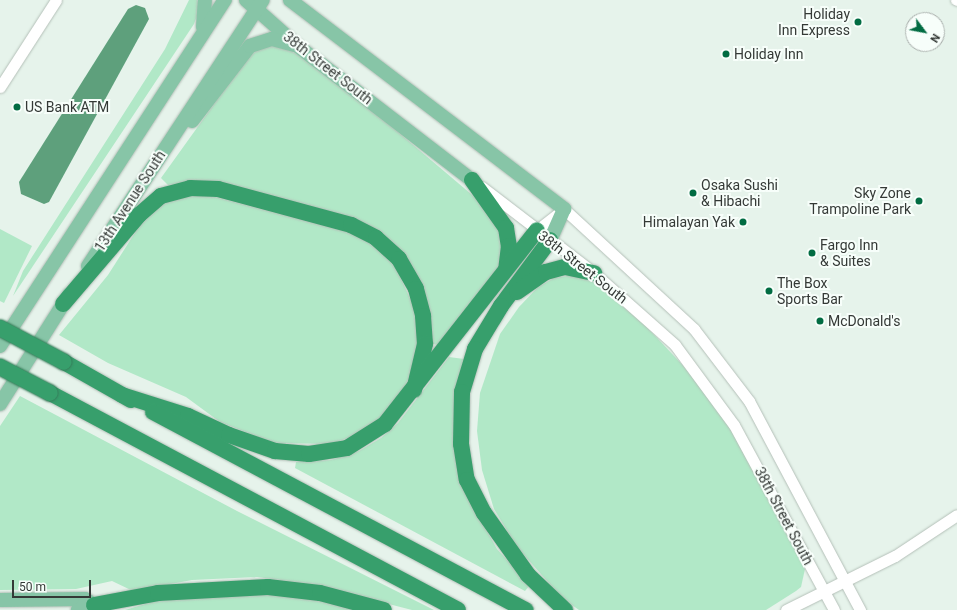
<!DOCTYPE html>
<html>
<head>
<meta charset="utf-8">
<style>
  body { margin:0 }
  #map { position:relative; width:957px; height:610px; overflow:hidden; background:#e6f3eb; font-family:Roboto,sans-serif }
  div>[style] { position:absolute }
  .green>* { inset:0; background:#b1e8c7 }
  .water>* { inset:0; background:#5ea07c }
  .roads { filter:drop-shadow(0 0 1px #b4c0b8) drop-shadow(0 0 1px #b4c0b8) }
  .minor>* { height:9px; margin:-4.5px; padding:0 4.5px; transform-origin:4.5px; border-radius:4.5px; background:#fff }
  .tertiary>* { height:11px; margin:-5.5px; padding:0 5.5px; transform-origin:5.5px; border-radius:5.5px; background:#fff }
  .primary>* { height:14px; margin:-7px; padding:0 7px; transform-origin:7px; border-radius:7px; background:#87c5a7 }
  .motorway>* { height:16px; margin:-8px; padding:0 8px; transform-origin:8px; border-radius:8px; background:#379f6c }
  .bridges { filter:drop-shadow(0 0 1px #367b59) drop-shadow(0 0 1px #367b59) }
  .motorway-bridge>* { height:16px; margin:-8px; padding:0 8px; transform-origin:8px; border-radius:8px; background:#379f6c }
  .dots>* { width:11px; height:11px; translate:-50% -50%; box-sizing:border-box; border:2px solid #f7fefa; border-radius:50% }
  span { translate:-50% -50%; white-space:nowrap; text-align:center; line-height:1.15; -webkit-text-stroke:4px #f7fefa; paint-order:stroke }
  .poi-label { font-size:14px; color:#343936 }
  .right { translate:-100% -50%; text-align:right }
  .left { translate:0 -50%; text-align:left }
  .street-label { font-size:14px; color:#343936 }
  .north { position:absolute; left:905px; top:12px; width:40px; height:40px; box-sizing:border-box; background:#f7fefa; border:1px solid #a9afac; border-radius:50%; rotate:122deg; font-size:11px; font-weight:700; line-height:16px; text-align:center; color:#343936 }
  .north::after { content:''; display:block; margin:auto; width:14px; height:18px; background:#016c42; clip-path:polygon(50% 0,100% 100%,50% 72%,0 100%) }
  .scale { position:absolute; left:12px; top:580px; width:79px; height:18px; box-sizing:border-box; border:2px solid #343936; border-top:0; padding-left:5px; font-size:12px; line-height:14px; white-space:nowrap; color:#343936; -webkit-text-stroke:3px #f7fefa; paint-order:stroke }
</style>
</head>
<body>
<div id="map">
  <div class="green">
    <i style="clip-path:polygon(189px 0,197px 0,200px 8px,194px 24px,13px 296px,23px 271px,165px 49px)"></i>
    <i style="clip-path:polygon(272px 45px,298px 54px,379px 116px,484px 205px,497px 224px,503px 254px,495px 275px,440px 346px,431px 343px,430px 309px,419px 278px,385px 237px,203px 181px,168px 185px,161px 178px,250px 54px)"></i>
    <i style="clip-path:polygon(193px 195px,215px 197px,355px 234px,376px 247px,395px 266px,415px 309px,419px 338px,414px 368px,400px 396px,382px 417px,358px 434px,332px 444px,274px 443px,220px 422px,186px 397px,108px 363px,59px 335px,108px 275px,138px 228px,156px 209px,173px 199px)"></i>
    <i style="clip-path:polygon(0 229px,32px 246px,4px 303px,0 301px)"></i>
    <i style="clip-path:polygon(574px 275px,592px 281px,644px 324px,691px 374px,728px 424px,805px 569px,801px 587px,796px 591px,766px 610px,579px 610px,562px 598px,517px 547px,494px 509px,482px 470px,477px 431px,480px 393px,500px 334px,519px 307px,538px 287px,554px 278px)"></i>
    <i style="clip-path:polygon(449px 357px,464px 359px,456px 390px,474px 508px,497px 549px,530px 585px,525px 591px,295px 468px,296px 462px,331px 460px,359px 451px,381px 438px,398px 423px)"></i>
    <i style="clip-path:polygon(20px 396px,237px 511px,434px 610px,412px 610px,311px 584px,257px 577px,192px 580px,133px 591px,112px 581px,76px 589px,0 590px,0 426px)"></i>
    <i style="clip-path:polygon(246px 591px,332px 601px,364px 610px,125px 610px,169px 597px)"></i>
  </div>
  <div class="water">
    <i style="clip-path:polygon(136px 5px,145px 8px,149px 19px,49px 202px,44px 204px,21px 194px,19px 182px,128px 9px)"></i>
  </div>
  <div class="roads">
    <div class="minor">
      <i style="left:955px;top:0;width:2px;rotate:27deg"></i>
    </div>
    <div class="tertiary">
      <i style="left:0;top:87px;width:103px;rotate:-57.2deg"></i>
      <i style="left:482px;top:187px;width:141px;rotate:37.5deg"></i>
      <i style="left:594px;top:273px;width:108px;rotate:41.6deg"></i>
      <i style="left:675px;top:345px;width:99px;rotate:53.6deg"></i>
      <i style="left:734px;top:425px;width:210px;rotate:61.6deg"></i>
      <i style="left:537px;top:230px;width:34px;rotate:-38deg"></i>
      <i style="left:564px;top:209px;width:177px;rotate:42.7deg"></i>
      <i style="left:694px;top:329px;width:91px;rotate:52.6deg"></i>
      <i style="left:749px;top:401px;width:237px;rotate:62deg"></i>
      <i style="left:786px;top:610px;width:122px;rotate:-26.4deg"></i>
      <i style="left:895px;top:556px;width:74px;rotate:-33.5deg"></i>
    </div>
    <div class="primary">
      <i style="left:246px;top:0;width:71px;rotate:41.6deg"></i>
      <i style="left:299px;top:47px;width:218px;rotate:37.6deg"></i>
      <i style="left:290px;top:0;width:345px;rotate:37.3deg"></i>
      <i style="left:564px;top:209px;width:34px;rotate:114deg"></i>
      <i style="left:203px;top:27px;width:27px;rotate:-86deg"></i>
      <i style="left:192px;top:121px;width:95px;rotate:-52.3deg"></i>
      <i style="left:250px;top:46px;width:23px;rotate:-18deg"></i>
      <i style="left:272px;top:39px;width:23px;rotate:15deg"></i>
      <i style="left:88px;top:266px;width:318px;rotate:-56.7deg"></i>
      <i style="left:0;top:346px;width:413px;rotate:-57deg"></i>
      <i style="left:0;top:404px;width:129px;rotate:-57.7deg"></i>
      <i style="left:0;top:600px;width:85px;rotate:-0.7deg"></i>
      <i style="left:85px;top:599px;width:11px;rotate:34deg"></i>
      <i style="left:94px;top:605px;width:17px;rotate:163deg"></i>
    </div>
    <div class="motorway">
      <i style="left:472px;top:180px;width:59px;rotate:54.7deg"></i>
      <i style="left:506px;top:228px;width:18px;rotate:81deg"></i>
      <i style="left:509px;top:246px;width:23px;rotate:97deg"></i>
      <i style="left:550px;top:240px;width:82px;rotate:126.6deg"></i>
      <i style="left:501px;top:306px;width:50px;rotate:121.2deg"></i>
      <i style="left:475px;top:349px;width:45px;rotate:106.8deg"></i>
      <i style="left:462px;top:392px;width:52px;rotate:91.1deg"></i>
      <i style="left:461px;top:444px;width:36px;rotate:81deg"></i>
      <i style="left:467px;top:480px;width:37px;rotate:63deg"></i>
      <i style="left:484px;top:513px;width:76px;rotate:54.6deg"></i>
      <i style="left:528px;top:575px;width:51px;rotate:43.4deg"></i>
      <i style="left:517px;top:292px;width:35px;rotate:-35deg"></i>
      <i style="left:546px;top:272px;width:20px;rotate:-15deg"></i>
      <i style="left:565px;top:267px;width:30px;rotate:12deg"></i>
      <i style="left:63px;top:304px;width:117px;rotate:-49.5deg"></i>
      <i style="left:139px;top:215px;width:29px;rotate:-41deg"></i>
      <i style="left:161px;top:196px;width:30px;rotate:-15deg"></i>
      <i style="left:190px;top:188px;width:28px;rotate:2deg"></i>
      <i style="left:218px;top:189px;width:138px;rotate:15.1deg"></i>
      <i style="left:351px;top:225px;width:28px;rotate:27deg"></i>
      <i style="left:376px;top:238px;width:31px;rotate:42deg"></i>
      <i style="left:399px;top:259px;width:34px;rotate:60deg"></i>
      <i style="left:416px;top:289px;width:28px;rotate:75deg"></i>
      <i style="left:423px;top:316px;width:28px;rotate:86deg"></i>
      <i style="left:425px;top:344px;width:47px;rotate:103.4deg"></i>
      <i style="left:64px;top:362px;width:77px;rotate:29.6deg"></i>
      <i style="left:50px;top:393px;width:462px;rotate:28deg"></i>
      <i style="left:122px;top:395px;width:69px;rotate:17.7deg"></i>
      <i style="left:188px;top:416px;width:45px;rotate:24.9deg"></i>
      <i style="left:229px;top:435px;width:49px;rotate:19.2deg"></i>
      <i style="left:275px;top:451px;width:34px;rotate:5deg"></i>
      <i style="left:309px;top:454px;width:38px;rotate:-9deg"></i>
      <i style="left:347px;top:448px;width:45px;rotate:-32.3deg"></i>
      <i style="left:385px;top:424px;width:246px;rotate:-51.9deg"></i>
      <i style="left:153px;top:412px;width:422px;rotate:28deg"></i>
      <i style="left:94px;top:605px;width:65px;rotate:-10.6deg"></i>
      <i style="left:158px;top:593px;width:110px;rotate:-3.1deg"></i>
      <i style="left:268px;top:587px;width:52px;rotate:6.6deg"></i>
      <i style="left:320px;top:593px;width:66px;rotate:14.9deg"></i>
    </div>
  </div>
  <div class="bridges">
    <div class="motorway-bridge">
      <i style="left:0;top:328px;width:72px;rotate:28deg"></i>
      <i style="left:0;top:367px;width:56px;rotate:27.5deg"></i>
    </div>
  </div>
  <div class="dots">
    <i style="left:858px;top:22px;background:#016c42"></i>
    <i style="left:726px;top:54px;background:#016c42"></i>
    <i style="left:17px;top:107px;background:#016c42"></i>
    <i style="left:693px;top:193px;background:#016c42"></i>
    <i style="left:919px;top:201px;background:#016c42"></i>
    <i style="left:743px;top:222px;background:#016c42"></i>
    <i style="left:812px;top:253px;background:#016c42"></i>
    <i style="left:769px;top:291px;background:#016c42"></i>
    <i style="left:820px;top:321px;background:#016c42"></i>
  </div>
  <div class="poi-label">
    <span class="right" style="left:850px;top:22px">Holiday<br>Inn Express</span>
    <span class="left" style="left:734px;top:54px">Holiday Inn</span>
    <span class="left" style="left:25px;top:107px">US Bank ATM</span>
    <span class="left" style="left:701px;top:193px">Osaka Sushi<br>&amp; Hibachi</span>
    <span class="right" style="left:911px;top:201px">Sky Zone<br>Trampoline Park</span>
    <span class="right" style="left:735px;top:222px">Himalayan Yak</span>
    <span class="left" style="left:820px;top:253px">Fargo Inn<br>&amp; Suites</span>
    <span class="left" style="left:777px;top:291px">The Box<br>Sports Bar</span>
    <span class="left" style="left:828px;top:321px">McDonald's</span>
  </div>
  <div class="street-label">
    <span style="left:328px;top:68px;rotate:38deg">38th Street South</span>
    <span style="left:130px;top:201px;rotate:-57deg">13th Avenue South</span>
    <span style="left:583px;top:267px;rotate:38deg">38th Street South</span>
    <span style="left:784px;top:516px;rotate:62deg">38th Street South</span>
  </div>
  <div class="north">N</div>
  <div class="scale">50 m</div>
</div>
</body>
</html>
